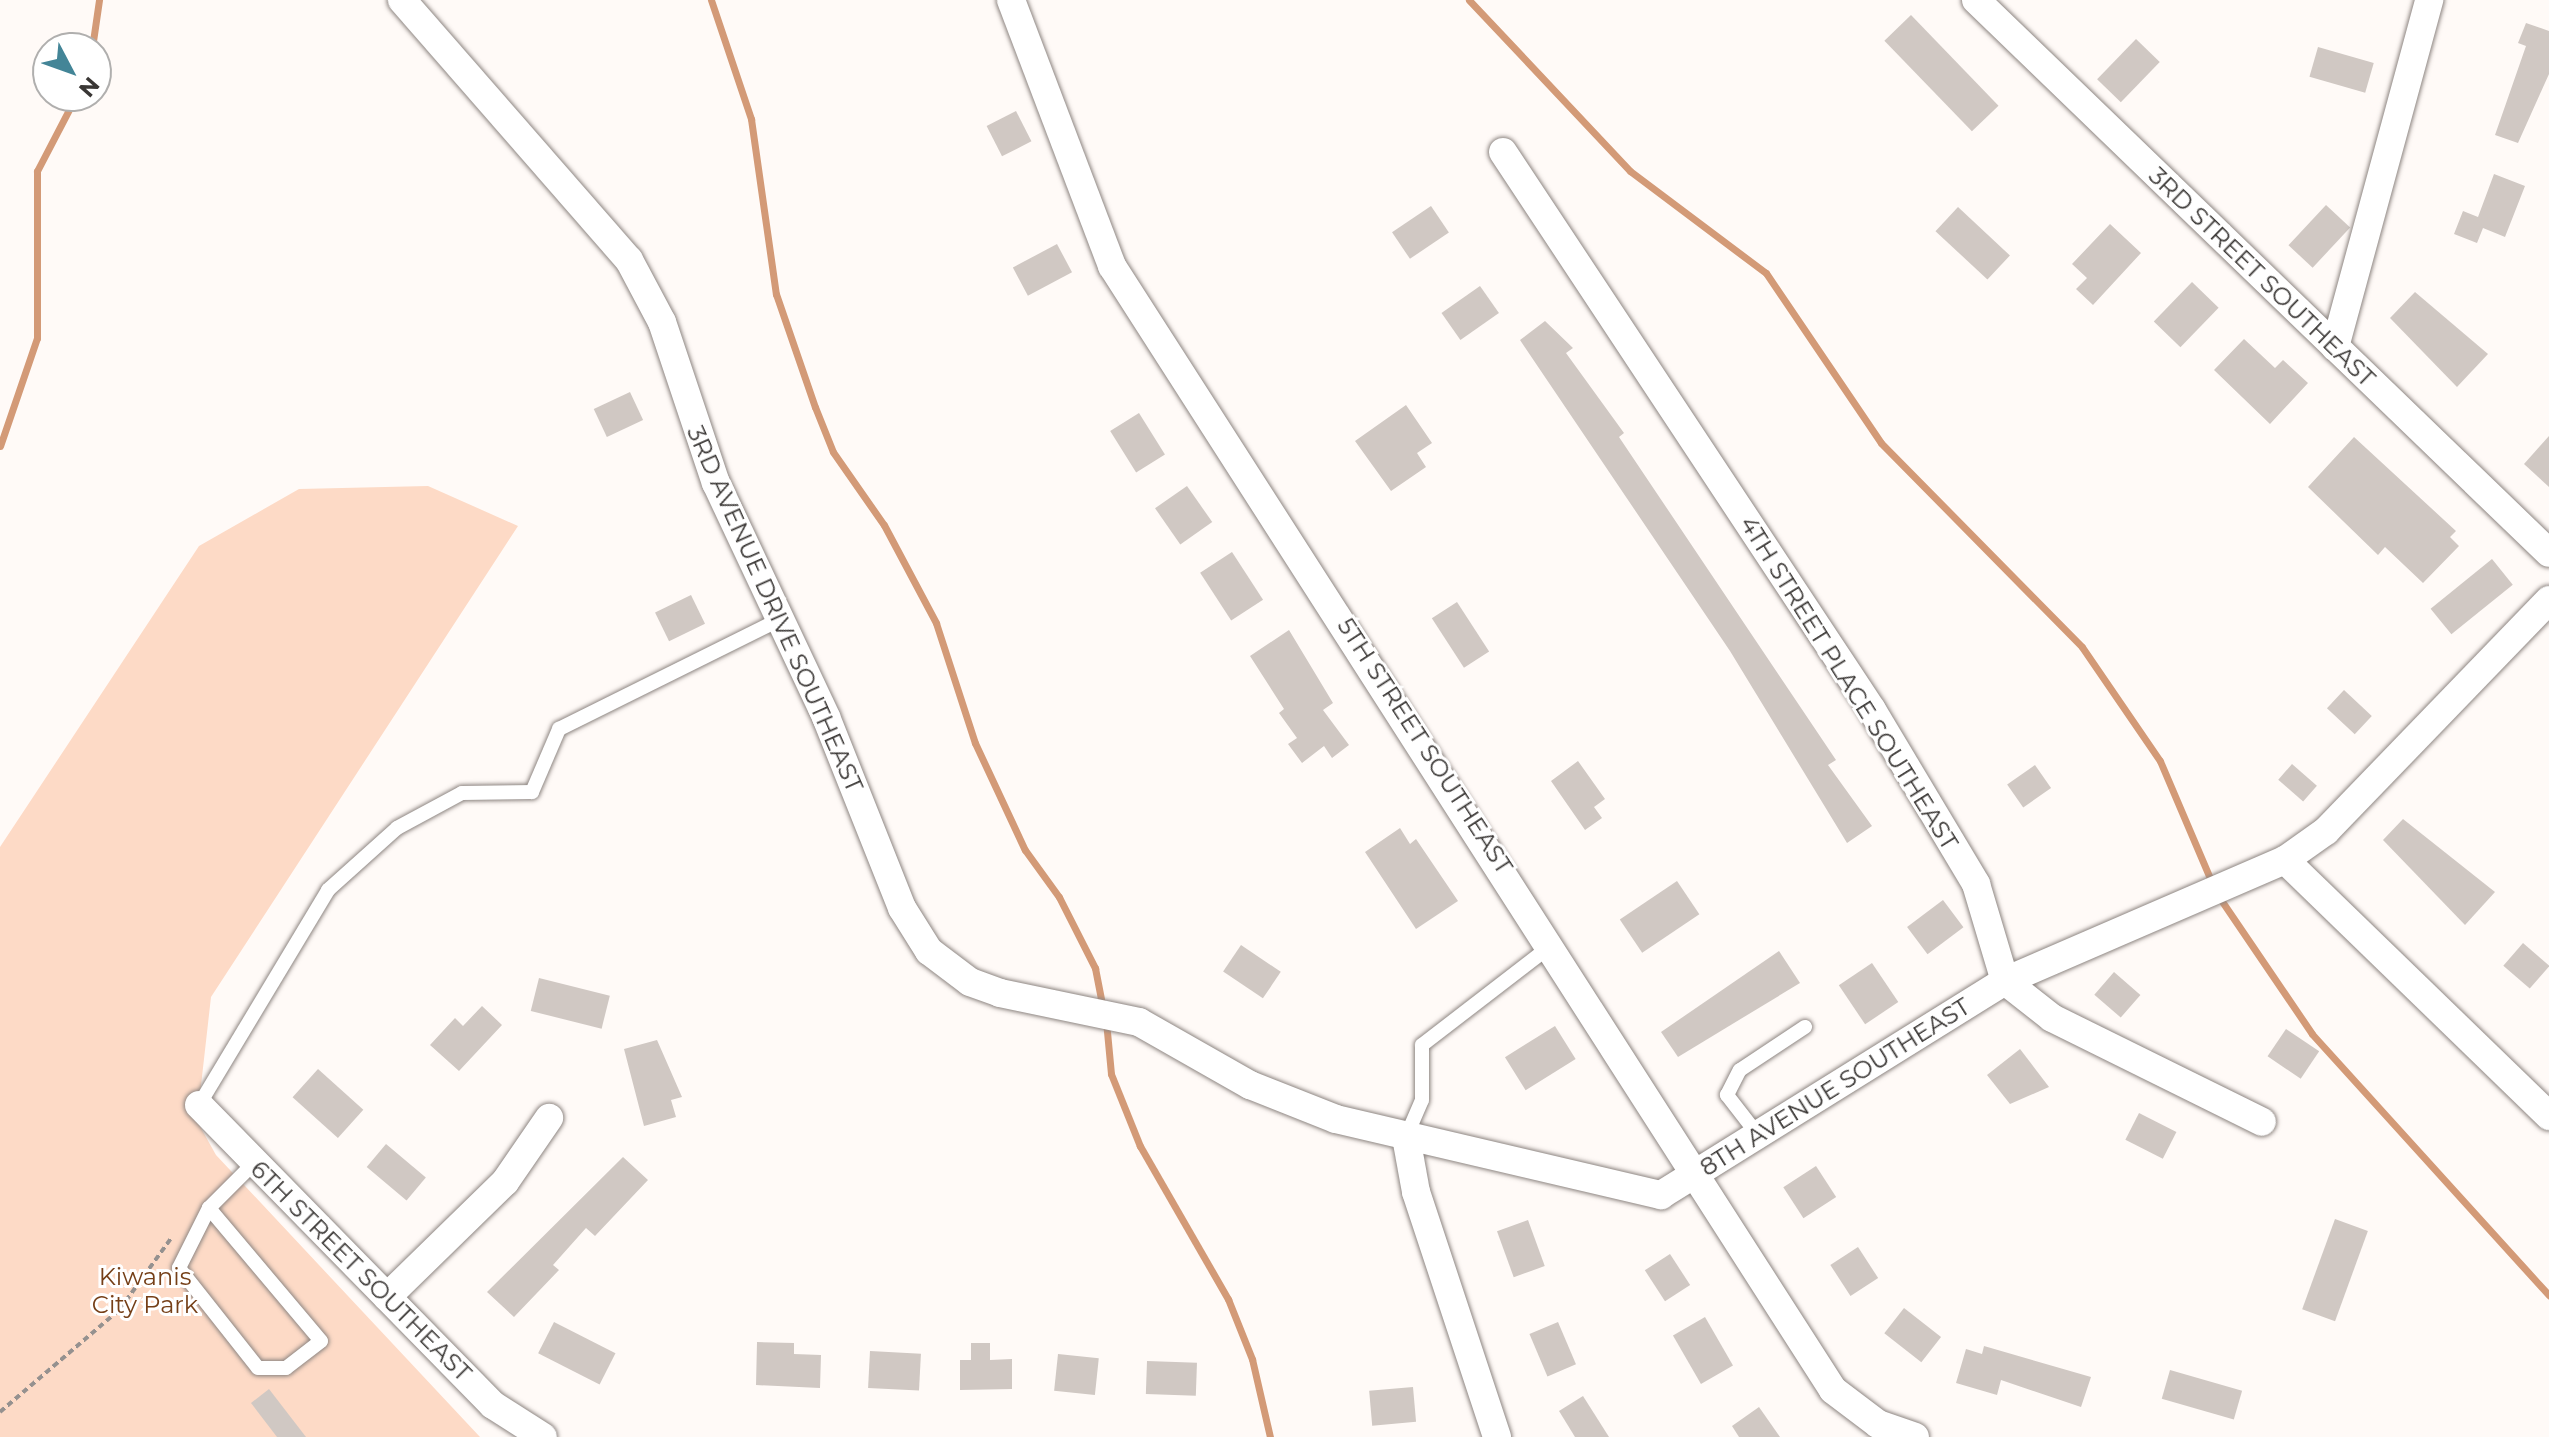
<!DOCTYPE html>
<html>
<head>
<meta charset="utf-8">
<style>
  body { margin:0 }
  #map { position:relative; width:2549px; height:1437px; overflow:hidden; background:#fffaf7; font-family:Montserrat,sans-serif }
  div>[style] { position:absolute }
  .green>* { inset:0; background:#fddac6 }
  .stream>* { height:7px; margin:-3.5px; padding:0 3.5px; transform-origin:3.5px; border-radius:3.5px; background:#d39a77 }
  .building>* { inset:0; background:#d0c8c3; transform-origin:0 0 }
  .path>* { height:4px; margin-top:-2px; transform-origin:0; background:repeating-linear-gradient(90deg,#95918f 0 6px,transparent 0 10px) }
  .roads { filter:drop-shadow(0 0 2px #8e8682) drop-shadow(0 0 2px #8e8682) }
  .service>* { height:14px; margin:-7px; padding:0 7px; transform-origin:7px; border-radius:7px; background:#fff }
  .minor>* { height:28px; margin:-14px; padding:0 14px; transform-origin:14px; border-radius:14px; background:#fff }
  span { translate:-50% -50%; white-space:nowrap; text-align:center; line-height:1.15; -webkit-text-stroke:6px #fff; paint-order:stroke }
  .street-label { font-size:24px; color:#3a3735 }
  .park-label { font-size:24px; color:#753f17 }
  .north { position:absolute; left:32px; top:32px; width:80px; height:80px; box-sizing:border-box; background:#fff; border:2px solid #b0afae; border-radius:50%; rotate:131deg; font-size:22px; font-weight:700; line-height:32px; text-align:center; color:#3a3735 }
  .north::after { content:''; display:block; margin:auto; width:28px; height:36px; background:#438597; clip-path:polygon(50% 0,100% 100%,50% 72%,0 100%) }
</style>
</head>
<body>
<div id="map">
  <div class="green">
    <i style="clip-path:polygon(428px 486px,518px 526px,211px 997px,197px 1121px,216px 1155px,480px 1437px,0 1437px,0 847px,199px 546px,299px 489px)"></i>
  </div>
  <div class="stream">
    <i style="left:711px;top:0;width:126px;rotate:71.4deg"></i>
    <i style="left:751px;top:119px;width:177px;rotate:81.9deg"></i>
    <i style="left:776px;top:294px;width:120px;rotate:71deg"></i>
    <i style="left:815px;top:407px;width:48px;rotate:68.2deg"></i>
    <i style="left:833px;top:452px;width:89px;rotate:55.1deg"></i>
    <i style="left:884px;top:525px;width:111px;rotate:62deg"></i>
    <i style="left:936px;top:623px;width:126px;rotate:72deg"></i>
    <i style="left:975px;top:743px;width:118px;rotate:65deg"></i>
    <i style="left:1025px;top:850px;width:58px;rotate:54.1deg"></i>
    <i style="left:1059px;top:897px;width:80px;rotate:63.1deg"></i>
    <i style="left:1095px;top:968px;width:42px;rotate:79deg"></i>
    <i style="left:1469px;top:0;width:235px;rotate:46.7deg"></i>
    <i style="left:1630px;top:171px;width:170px;rotate:36.9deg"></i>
    <i style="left:1766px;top:273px;width:205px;rotate:55.9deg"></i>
    <i style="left:1881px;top:443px;width:286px;rotate:45.4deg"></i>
    <i style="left:2082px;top:647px;width:138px;rotate:55.6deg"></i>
    <i style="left:2160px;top:761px;width:133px;rotate:66.9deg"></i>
    <i style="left:92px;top:48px;width:49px;rotate:-81.7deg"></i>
    <i style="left:0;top:446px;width:114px;rotate:-71.1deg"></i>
    <i style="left:37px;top:338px;width:167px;rotate:-90deg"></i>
    <i style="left:37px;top:171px;width:85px;rotate:-62.5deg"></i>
    <i style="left:2217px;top:894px;width:169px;rotate:55.8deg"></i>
    <i style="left:2312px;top:1034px;width:353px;rotate:47.8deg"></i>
    <i style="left:1106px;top:1021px;width:53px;rotate:84.6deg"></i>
    <i style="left:1111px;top:1074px;width:78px;rotate:68.1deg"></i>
    <i style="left:1140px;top:1146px;width:177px;rotate:60.1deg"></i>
    <i style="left:1228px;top:1299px;width:65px;rotate:68.2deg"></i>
    <i style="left:1252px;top:1359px;width:80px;rotate:77deg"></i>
  </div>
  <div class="building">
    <i style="left:1911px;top:15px;width:126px;height:37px;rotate:46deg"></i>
    <i style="clip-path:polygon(2526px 23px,2549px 31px,2549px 74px,2518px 143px,2495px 135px,2526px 46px,2518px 43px)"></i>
    <i style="left:2136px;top:39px;width:33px;height:56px;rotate:44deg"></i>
    <i style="left:2318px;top:47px;width:58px;height:31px;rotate:16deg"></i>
    <i style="left:1016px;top:111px;width:34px;height:33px;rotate:63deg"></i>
    <i style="clip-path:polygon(2494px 174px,2525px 186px,2505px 237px,2483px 228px,2477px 243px,2454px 234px,2463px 211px,2478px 217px)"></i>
    <i style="left:2326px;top:205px;width:33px;height:55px;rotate:43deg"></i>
    <i style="left:1431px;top:206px;width:32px;height:47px;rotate:56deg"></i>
    <i style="left:1958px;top:207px;width:71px;height:33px;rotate:43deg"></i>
    <i style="clip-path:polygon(2110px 224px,2141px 253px,2093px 305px,2076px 289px,2087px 278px,2072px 264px)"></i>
    <i style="left:1057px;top:244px;width:32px;height:50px;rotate:62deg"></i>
    <i style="left:2192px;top:282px;width:37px;height:55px;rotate:44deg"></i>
    <i style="left:1480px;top:286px;width:33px;height:47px;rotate:55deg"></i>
    <i style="clip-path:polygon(2415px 292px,2488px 354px,2457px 387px,2390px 318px)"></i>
    <i style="clip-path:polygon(1545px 321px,1573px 348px,1566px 353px,1624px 433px,1619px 437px,1836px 760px,1828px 765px,1872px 826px,1847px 843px,1730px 651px,1520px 340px)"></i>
    <i style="clip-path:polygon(2244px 339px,2275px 368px,2283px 360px,2308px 383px,2270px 424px,2214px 370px)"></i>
    <i style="left:630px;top:392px;width:31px;height:40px;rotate:65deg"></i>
    <i style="clip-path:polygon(1406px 405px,1432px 443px,1417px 453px,1426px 467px,1391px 491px,1355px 441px)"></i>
    <i style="left:1139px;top:413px;width:49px;height:34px;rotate:58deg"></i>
    <i style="clip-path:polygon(2549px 436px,2549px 487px,2524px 464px)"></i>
    <i style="clip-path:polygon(2354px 437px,2456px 531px,2450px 537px,2459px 546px,2423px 583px,2385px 547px,2378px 555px,2308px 487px)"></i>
    <i style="left:1187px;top:486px;width:44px;height:39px;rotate:55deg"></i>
    <i style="left:1232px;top:552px;width:57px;height:38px;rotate:57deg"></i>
    <i style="left:2492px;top:559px;width:33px;height:79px;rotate:51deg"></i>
    <i style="left:691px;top:595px;width:32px;height:40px;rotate:64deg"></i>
    <i style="left:1457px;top:602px;width:59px;height:30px;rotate:57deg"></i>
    <i style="clip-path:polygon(1289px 630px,1333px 703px,1323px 710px,1349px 745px,1332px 758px,1324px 746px,1302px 763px,1288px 744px,1297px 738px,1279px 713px,1284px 709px,1250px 656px)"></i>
    <i style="left:2344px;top:690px;width:38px;height:25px;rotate:43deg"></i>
    <i style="clip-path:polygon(1578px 761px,1605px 799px,1594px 807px,1602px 818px,1585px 830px,1551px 781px)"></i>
    <i style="left:2292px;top:764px;width:33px;height:21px;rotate:41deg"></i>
    <i style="left:2035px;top:765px;width:28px;height:34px;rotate:55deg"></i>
    <i style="clip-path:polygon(2403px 819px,2495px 892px,2465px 925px,2383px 840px)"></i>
    <i style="clip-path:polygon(1400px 828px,1410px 844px,1416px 839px,1458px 901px,1416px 929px,1365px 852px)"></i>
    <i style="left:1677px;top:881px;width:40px;height:69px;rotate:56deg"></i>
    <i style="left:1943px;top:900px;width:34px;height:45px;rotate:53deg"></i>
    <i style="left:2523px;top:943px;width:35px;height:30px;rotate:41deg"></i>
    <i style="left:1241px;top:945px;width:48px;height:32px;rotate:34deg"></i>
    <i style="clip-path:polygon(1779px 951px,1800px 983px,1678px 1057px,1661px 1032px)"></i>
    <i style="left:1872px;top:963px;width:47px;height:40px;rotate:56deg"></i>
    <i style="left:2114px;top:972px;width:35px;height:30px;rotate:41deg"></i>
    <i style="left:539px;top:978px;width:73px;height:34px;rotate:14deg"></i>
    <i style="clip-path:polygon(482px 1006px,502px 1025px,459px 1071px,430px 1045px,455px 1018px,463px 1026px)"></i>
    <i style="left:1555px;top:1026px;width:39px;height:59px;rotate:58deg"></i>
    <i style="left:2286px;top:1029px;width:40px;height:33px;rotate:34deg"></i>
    <i style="clip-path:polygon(657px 1040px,682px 1097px,671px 1100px,676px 1117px,644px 1126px,624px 1049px)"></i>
    <i style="clip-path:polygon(2020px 1049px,2049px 1087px,2010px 1104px,1987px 1075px)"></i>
    <i style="left:318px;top:1069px;width:61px;height:38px;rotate:42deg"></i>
    <i style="left:2139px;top:1113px;width:42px;height:30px;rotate:27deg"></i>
    <i style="left:386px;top:1144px;width:52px;height:30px;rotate:40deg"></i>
    <i style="clip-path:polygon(623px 1157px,648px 1180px,595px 1236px,586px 1228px,553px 1265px,559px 1270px,514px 1317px,487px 1292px)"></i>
    <i style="left:1816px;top:1166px;width:37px;height:39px;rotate:57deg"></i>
    <i style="left:2335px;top:1219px;width:35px;height:96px;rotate:20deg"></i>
    <i style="left:1528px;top:1220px;width:49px;height:33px;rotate:70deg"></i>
    <i style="left:1858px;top:1247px;width:37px;height:33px;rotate:57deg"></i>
    <i style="left:1670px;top:1254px;width:37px;height:30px;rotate:57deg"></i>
    <i style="left:1904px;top:1308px;width:47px;height:32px;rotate:38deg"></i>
    <i style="left:1705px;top:1317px;width:56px;height:37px;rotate:60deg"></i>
    <i style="left:554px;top:1322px;width:69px;height:35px;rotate:27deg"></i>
    <i style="left:1558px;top:1322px;width:46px;height:31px;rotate:67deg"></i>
    <i style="clip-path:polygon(757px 1342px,794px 1343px,794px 1354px,821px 1355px,820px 1388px,756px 1385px)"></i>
    <i style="clip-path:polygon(971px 1343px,990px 1343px,990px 1360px,1012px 1359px,1012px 1389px,960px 1390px,960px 1360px,971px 1360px)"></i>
    <i style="clip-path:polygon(1984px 1346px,2091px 1377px,2081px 1407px,2001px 1380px,1997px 1395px,1956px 1383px,1966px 1349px,1982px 1354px)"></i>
    <i style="left:870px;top:1351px;width:51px;height:37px;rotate:3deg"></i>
    <i style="left:1058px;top:1354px;width:41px;height:37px;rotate:6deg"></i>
    <i style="left:1147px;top:1361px;width:50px;height:33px;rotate:2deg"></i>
    <i style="left:2170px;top:1370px;width:75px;height:30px;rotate:16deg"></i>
    <i style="left:1413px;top:1387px;width:35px;height:44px;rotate:85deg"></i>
    <i style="clip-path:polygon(269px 1389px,306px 1437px,277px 1437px,251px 1403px)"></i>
    <i style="clip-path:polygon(1583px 1396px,1609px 1437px,1575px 1437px,1559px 1411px)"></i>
    <i style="clip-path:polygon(1759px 1407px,1780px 1437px,1739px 1437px,1732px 1426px)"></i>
  </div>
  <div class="path">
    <i style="left:0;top:1412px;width:158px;rotate:-40.6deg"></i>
    <i style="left:120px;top:1309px;width:89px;rotate:-54.2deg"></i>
  </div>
  <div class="roads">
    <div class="service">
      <i style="left:199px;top:1105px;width:251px;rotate:-59deg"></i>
      <i style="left:328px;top:890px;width:93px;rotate:-41.9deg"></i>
      <i style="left:397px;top:828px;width:74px;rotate:-28.3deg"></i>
      <i style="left:462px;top:793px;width:70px;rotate:-0.8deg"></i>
      <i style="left:532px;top:792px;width:69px;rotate:-66.8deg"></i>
      <i style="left:559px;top:729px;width:248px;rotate:-26.4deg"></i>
      <i style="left:1758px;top:1135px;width:51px;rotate:-127.8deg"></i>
      <i style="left:1727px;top:1095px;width:28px;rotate:-63deg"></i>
      <i style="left:1740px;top:1070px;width:78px;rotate:-33.5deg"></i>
      <i style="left:1406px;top:1137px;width:40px;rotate:-66.6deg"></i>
      <i style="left:1422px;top:1100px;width:55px;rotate:-90deg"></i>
      <i style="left:1422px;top:1045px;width:164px;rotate:-37.6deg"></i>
      <i style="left:209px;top:1208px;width:67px;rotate:116.6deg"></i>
      <i style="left:179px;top:1268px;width:127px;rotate:51.7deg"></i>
      <i style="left:258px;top:1368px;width:28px"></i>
      <i style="left:286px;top:1368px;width:44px;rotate:-37.6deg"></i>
      <i style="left:321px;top:1341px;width:174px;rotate:-130.1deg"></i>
      <i style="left:209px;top:1208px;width:64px;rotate:-45deg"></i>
    </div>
    <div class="minor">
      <i style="left:402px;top:0;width:345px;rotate:48.9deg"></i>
      <i style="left:629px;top:260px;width:70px;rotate:62deg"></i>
      <i style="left:662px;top:322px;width:170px;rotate:71.5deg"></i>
      <i style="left:716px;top:483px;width:259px;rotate:64.8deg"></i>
      <i style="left:826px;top:717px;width:206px;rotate:68.3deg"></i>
      <i style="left:902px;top:908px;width:51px;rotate:57.9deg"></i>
      <i style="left:929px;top:951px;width:51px;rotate:37.1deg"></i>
      <i style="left:970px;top:982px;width:32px;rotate:20deg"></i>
      <i style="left:1000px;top:993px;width:142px;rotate:11.8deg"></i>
      <i style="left:1139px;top:1022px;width:128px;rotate:29.6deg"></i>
      <i style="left:1250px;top:1085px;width:92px;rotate:21.6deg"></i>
      <i style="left:1336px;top:1119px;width:334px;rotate:13.2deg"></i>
      <i style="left:1661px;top:1195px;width:405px;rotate:-31.9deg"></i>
      <i style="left:2005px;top:981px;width:305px;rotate:-23.4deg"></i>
      <i style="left:2285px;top:860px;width:50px;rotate:-35.3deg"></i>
      <i style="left:2326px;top:831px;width:321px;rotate:-46deg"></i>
      <i style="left:1011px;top:0;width:285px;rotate:69.2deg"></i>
      <i style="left:1112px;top:266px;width:1335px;rotate:57.32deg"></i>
      <i style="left:1833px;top:1390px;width:56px;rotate:37.1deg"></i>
      <i style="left:1878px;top:1424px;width:39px;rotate:19deg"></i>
      <i style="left:1976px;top:0;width:796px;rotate:43.98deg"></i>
      <i style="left:1503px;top:152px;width:669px;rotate:56.52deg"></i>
      <i style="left:1872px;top:710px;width:203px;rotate:59.1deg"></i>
      <i style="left:1976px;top:884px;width:101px;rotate:73.4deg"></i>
      <i style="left:2005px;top:981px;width:60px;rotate:38.2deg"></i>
      <i style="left:2052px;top:1018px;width:234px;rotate:26.3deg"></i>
      <i style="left:2335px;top:347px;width:360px;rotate:-74.8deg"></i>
      <i style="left:2285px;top:860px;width:368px;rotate:44.1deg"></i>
      <i style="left:199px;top:1105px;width:420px;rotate:45.6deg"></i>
      <i style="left:493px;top:1405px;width:59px;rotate:32.6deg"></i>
      <i style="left:1406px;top:1137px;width:56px;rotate:79.7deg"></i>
      <i style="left:1416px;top:1192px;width:258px;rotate:71.7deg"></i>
      <i style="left:387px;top:1297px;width:165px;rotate:-44.3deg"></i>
      <i style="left:505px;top:1182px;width:78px;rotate:-55.5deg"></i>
    </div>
  </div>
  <div class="street-label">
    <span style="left:2262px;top:277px;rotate:44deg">3RD STREET SOUTHEAST</span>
    <span style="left:775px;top:609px;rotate:66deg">3RD AVENUE DRIVE SOUTHEAST</span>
    <span style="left:1849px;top:683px;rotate:58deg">4TH STREET PLACE SOUTHEAST</span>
    <span style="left:1425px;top:746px;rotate:57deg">5TH STREET SOUTHEAST</span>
    <span style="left:1835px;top:1087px;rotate:-32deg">8TH AVENUE SOUTHEAST</span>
    <span style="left:361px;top:1271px;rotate:45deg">6TH STREET SOUTHEAST</span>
  </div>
  <div class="park-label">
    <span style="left:145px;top:1291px">Kiwanis<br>City Park</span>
  </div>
  <div class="north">N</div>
</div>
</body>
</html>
